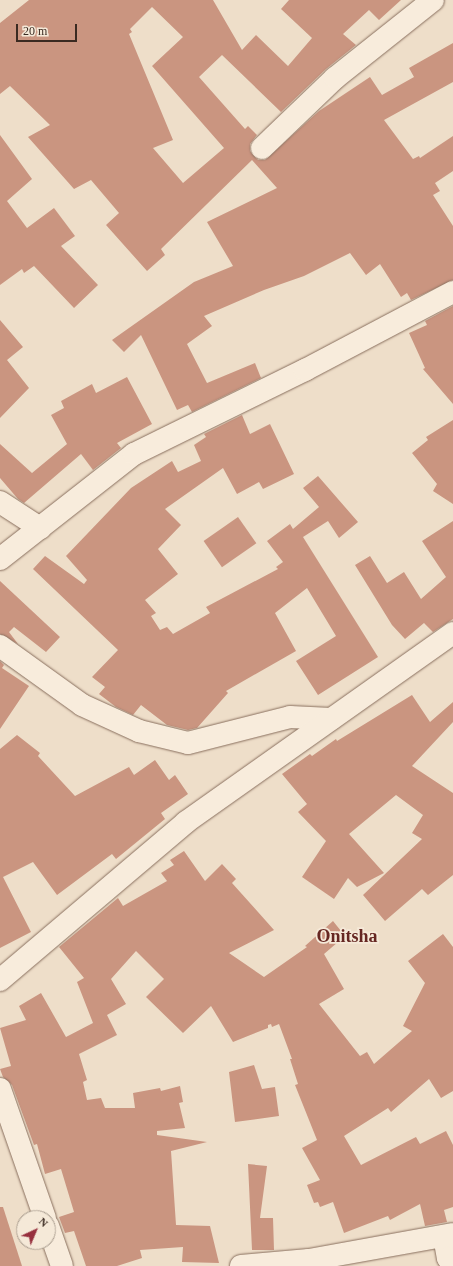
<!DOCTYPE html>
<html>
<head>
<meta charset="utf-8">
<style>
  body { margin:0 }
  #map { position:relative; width:453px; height:1266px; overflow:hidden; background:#eedec9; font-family:"Times New Roman",serif }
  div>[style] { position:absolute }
  .building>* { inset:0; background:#ca9580; transform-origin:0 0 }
  .roads { filter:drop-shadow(0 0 1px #896f5e) drop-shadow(0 0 1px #896f5e) }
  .minor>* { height:22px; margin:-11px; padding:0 11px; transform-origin:11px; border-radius:11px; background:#f8ecdc }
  span { translate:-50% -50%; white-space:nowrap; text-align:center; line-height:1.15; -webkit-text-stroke:3.5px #f5e9d8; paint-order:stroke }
  .town-label { font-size:18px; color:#662722; font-weight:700 }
  .north { position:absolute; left:16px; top:1210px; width:40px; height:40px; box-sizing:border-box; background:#f5e9d8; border:1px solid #aa9d8f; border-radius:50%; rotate:44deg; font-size:11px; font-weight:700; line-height:16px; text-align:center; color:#3a2a21 }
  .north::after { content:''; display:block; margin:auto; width:14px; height:18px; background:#97303e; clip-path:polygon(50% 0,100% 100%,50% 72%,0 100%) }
  .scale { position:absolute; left:16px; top:24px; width:61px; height:18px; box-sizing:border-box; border:2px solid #3a2a21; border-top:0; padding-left:5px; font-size:12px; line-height:14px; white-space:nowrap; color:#3a2a21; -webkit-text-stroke:3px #f5e9d8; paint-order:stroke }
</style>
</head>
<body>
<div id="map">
  <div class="building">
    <i style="clip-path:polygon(evenodd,29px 0,213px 0,242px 50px,256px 35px,288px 66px,312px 38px,281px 9px,289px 0,401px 0,379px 20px,369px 10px,343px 34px,356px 45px,326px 69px,281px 112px,222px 55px,199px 77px,245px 129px,248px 126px,257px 135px,250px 144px,250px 151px,258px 160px,265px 160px,319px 111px,370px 77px,382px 95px,414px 77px,409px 68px,453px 43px,453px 82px,384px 120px,413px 159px,419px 156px,420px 158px,453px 136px,453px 171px,435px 183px,440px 191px,433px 195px,453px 226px,453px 280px,411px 300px,407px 293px,401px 297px,380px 264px,366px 275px,350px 253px,304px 276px,264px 290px,204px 316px,212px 326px,187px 344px,207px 383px,255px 363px,261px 378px,192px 412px,188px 405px,177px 410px,141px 335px,124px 352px,112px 340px,194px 282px,233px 266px,207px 222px,277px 188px,252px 160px,161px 249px,165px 255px,147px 271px,106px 225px,119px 213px,91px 180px,74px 189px,28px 137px,50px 125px,10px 86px,0 94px,0 23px,29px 0,152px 7px,183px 37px,152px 66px,224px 148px,183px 183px,153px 148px,173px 140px,129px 34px,132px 32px,130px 29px,152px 7px)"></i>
    <i style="clip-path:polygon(0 135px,32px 179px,7px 201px,27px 228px,54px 208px,75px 236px,61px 246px,98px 285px,74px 308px,34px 266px,24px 273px,22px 269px,0 285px)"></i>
    <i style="clip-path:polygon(453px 306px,453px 404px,423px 369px,425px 368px,409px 333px,427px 325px,425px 321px)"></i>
    <i style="clip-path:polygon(0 320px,23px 347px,7px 360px,29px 388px,0 418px)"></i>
    <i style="clip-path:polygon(127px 377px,152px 424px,117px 443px,121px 448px,93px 470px,81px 454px,24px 503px,18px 499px,0 478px,0 444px,32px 473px,67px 444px,51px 415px,64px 408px,61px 401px,92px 384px,96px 393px)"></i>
    <i style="clip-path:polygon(242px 415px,250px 434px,270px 424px,294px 474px,263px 489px,259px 482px,237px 494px,223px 468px,165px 509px,181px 525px,158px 549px,178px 574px,145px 600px,156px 613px,151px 616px,160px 630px,167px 627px,173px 634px,210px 613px,206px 607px,278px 569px,276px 567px,283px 562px,267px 541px,290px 524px,293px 529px,319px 507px,303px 488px,318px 476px,358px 522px,339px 538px,328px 521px,303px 537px,378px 657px,318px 695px,296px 661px,336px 636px,307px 588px,275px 613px,296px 651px,226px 691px,228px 693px,197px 728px,188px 730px,167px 725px,141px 705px,133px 715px,116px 707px,99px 694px,105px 687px,92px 677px,118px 650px,33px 569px,45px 556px,84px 584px,87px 580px,66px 556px,131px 488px,172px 461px,178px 472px,201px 461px,194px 445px,206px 437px,204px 434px)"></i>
    <i style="clip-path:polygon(453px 420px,453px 504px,433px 491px,437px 484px,412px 453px,428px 440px,426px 437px)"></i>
    <i style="left:238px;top:517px;width:32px;height:42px;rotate:55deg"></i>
    <i style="clip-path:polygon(453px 521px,453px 619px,433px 632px,424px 623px,405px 639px,392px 625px,355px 565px,370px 556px,387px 583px,404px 572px,421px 599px,446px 577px,422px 541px)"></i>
    <i style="clip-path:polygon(0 581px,60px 637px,46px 652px,14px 627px,9px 632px,18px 644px,0 634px)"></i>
    <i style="clip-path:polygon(0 661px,4px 665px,2px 668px,29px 686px,0 729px)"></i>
    <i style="clip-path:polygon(412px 695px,430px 722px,453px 702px,453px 722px,412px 766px,453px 793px,453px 875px,428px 895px,422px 889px,385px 921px,363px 895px,422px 839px,412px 833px,423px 815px,396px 795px,349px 834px,384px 873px,357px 887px,348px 878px,334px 899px,302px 877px,326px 841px,298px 812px,307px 804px,282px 774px,310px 754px,312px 756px,336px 739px,337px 741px)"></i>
    <i style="clip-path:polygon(17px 735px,40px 753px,38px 756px,75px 796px,129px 767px,134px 775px,155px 760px,169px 780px,175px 775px,188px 794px,161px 813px,165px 819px,116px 859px,112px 854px,57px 895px,33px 862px,3px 877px,31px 932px,0 948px,0 749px)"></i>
    <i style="clip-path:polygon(184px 851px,205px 881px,222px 864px,236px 879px,232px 883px,274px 930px,229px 953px,264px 977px,307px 947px,305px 946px,333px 921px,345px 936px,324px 954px,344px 989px,319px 1004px,360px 1056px,367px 1052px,374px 1064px,412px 1031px,403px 1026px,425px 983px,408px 961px,443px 934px,453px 947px,453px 1091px,441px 1098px,429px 1079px,391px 1112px,388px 1108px,344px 1136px,361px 1165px,416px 1137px,420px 1144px,446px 1131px,453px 1145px,453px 1207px,444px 1210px,447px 1222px,425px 1226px,420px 1204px,390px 1220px,388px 1216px,344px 1233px,333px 1202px,320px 1207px,318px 1202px,314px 1203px,307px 1185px,320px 1180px,302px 1148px,317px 1140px,295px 1085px,298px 1084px,290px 1059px,292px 1059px,279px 1024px,272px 1027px,271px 1024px,268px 1025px,268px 1028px,233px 1042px,211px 1006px,183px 1033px,146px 997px,164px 979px,136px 951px,111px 979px,126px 1004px,107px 1015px,117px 1035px,79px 1054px,87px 1080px,83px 1082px,87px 1100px,101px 1098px,105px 1108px,135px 1108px,133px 1093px,160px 1088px,161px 1091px,180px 1086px,183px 1102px,179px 1103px,185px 1128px,157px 1131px,157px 1135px,207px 1142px,171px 1151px,176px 1225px,210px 1226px,219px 1263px,182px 1262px,183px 1247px,140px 1250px,142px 1258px,117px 1266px,86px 1266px,74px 1231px,65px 1233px,59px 1217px,74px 1212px,61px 1169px,45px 1174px,37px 1144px,34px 1145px,12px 1085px,3px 1077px,0 1069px,11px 1066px,0 1028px,26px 1020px,19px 1006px,41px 993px,66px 1037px,93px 1023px,77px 982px,84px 978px,59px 947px,118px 898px,123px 906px,167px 881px,161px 873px,174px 865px,170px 860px)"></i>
    <i style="clip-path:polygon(254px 1065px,262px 1089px,275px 1087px,279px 1116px,235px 1122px,229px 1072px)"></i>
    <i style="clip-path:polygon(248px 1164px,267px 1166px,260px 1218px,273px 1218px,274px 1250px,252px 1250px)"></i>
    <i style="clip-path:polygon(0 1207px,3px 1207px,22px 1266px,0 1266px)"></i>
  </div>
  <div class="roads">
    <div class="minor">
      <i style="left:262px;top:148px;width:101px;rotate:-43.8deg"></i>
      <i style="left:335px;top:78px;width:125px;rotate:-38.5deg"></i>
      <i style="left:0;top:502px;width:48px;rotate:33deg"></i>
      <i style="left:0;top:559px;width:170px;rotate:-38.1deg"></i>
      <i style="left:134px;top:454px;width:191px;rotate:-26.2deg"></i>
      <i style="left:305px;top:370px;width:167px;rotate:-27.8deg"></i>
      <i style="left:0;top:646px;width:101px;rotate:35.7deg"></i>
      <i style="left:82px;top:705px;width:63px;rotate:24.5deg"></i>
      <i style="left:139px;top:731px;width:50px;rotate:13.8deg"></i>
      <i style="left:188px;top:743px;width:105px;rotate:-14.3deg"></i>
      <i style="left:290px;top:717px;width:41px;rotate:2.8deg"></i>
      <i style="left:0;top:980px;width:244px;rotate:-40.3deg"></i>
      <i style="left:186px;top:822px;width:327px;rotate:-35.3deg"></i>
      <i style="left:0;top:1089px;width:137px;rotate:70.8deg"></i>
      <i style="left:48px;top:1226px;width:42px;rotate:70.7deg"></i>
      <i style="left:444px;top:1236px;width:22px;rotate:80deg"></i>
      <i style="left:448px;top:1258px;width:9px;rotate:58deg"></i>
      <i style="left:241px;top:1266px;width:68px;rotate:-5deg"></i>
      <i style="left:309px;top:1260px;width:146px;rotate:-10.2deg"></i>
    </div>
  </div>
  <div class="town-label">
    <span style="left:347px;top:936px">Onitsha</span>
  </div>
  <div class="north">N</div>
  <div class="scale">20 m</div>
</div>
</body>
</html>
